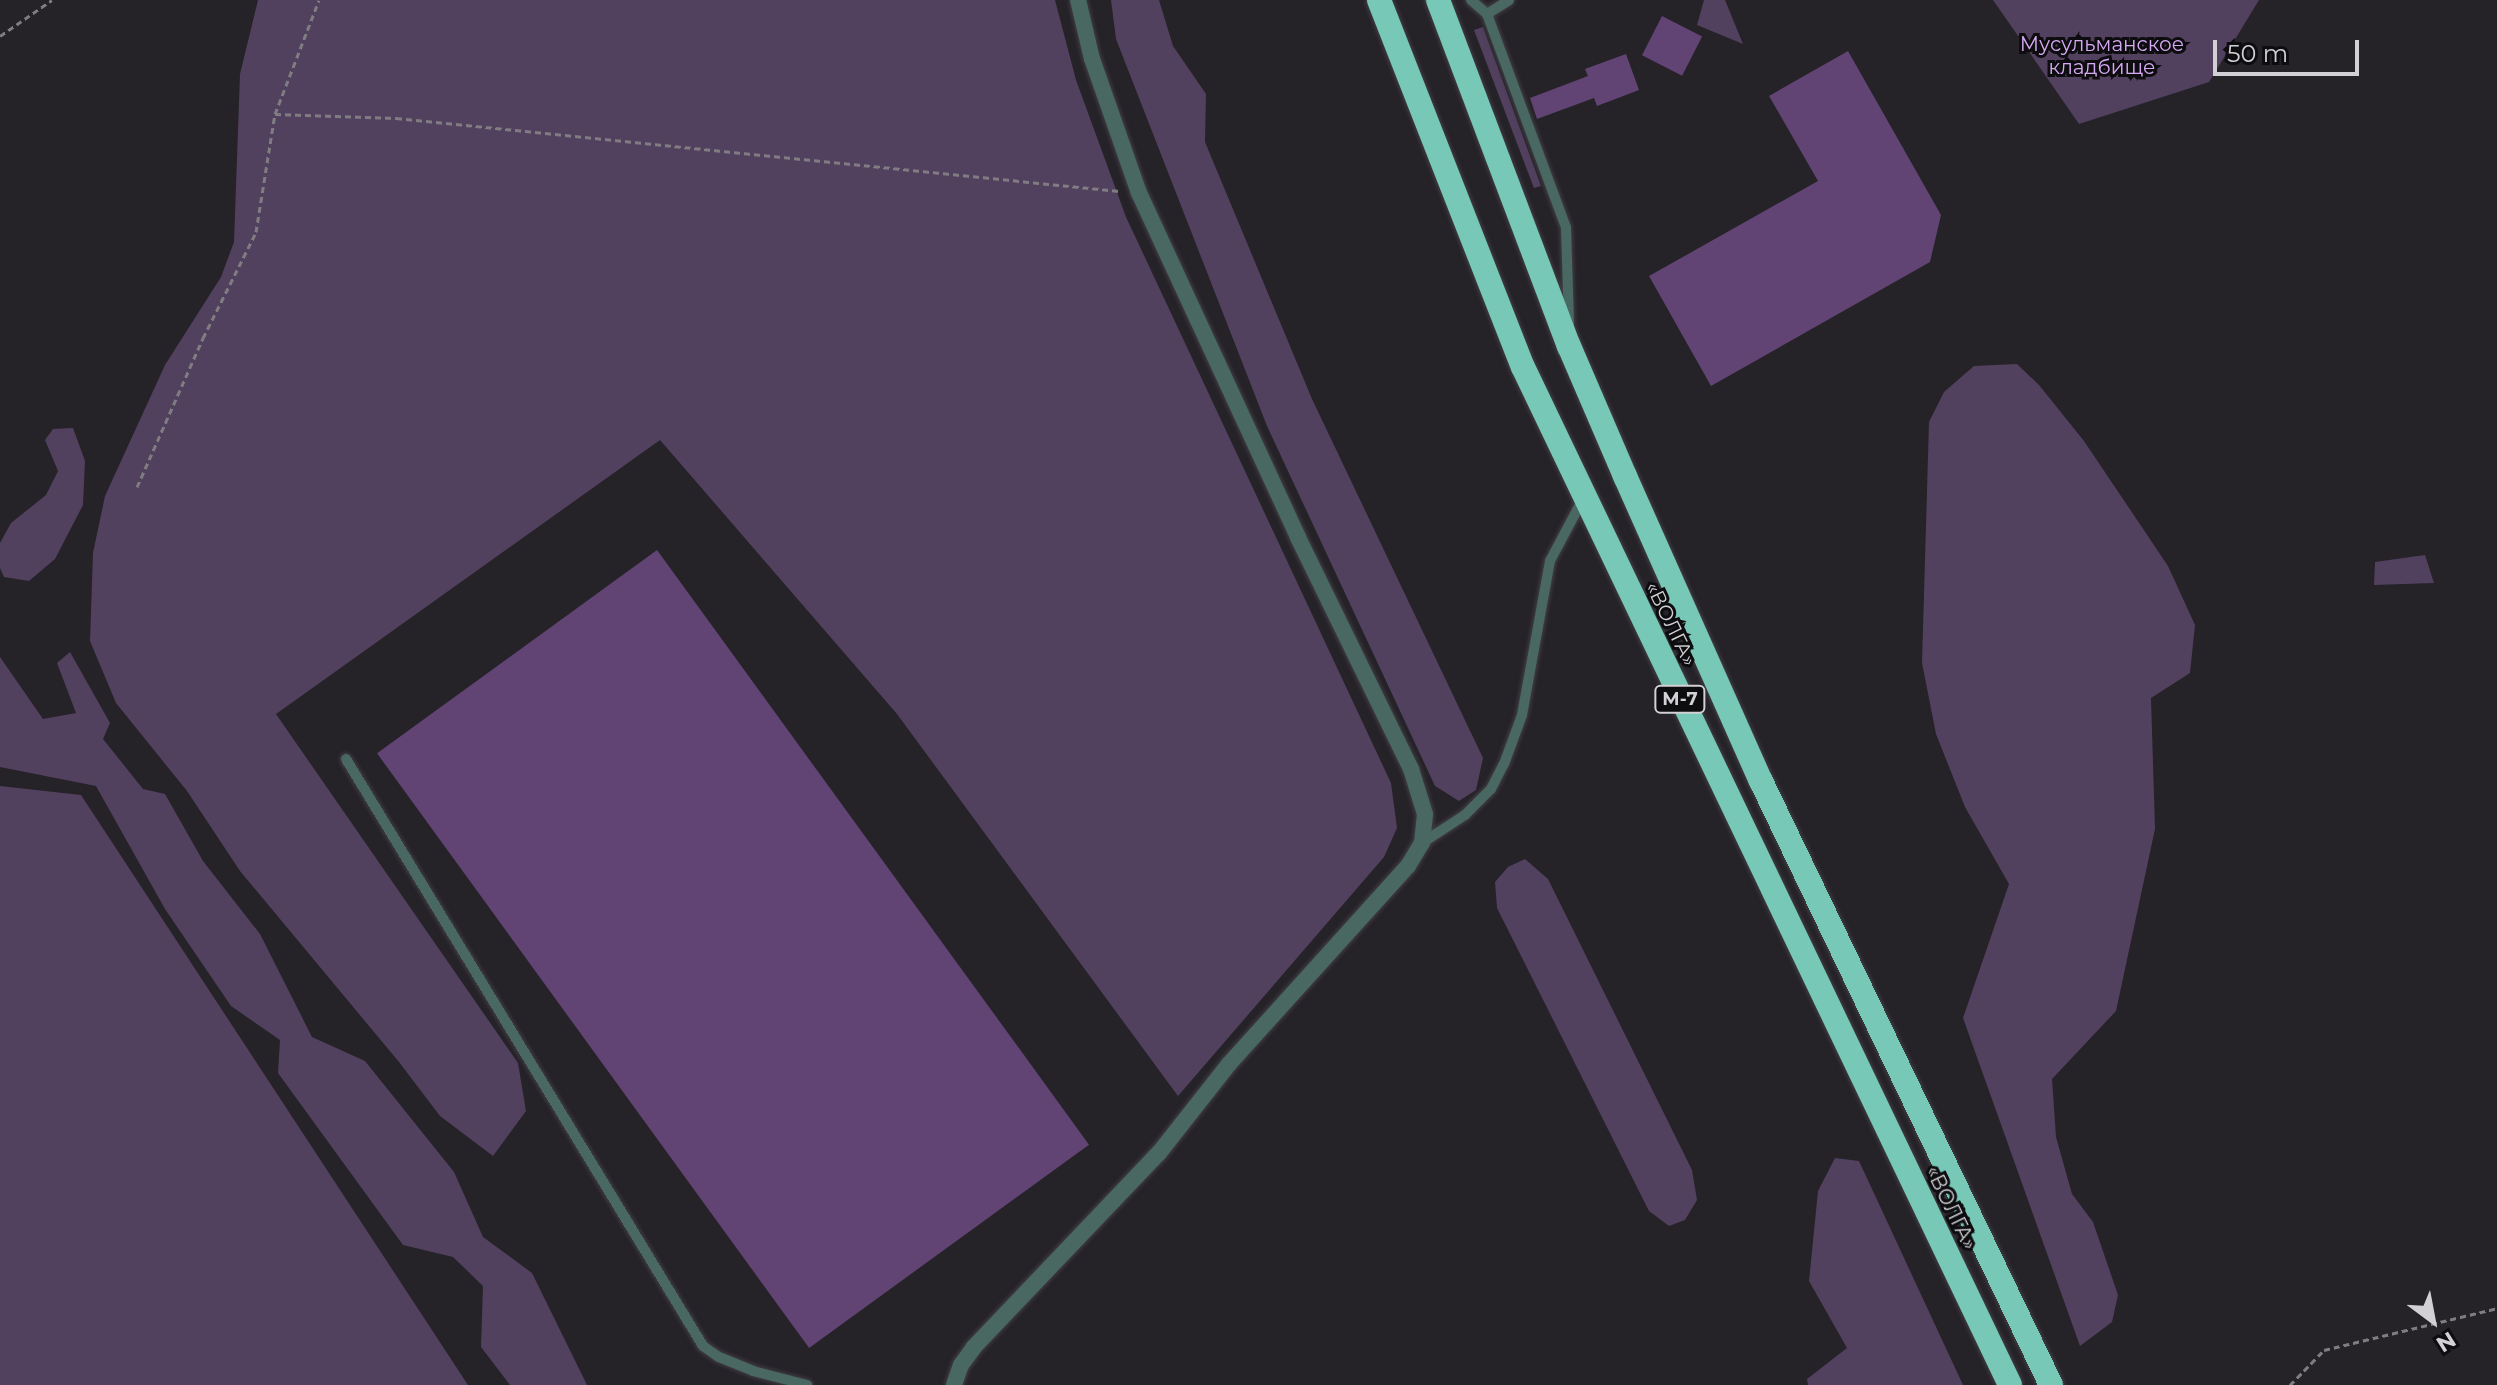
<!DOCTYPE html>
<html>
<head>
<meta charset="utf-8">
<style>
  body { margin:0 }
  #map { position:relative; width:2497px; height:1385px; overflow:hidden; background:#252228; font-family:Montserrat,sans-serif }
  div>[style] { position:absolute }
  .green>* { inset:0; background:#52405f }
  .building>* { inset:0; background:#614474; transform-origin:0 0 }
  .path>* { height:3px; margin-top:-1.5px; transform-origin:0; background:repeating-linear-gradient(90deg,#7f7d81 0 6px,transparent 0 10px) }
  .roads { filter:drop-shadow(0 0 2px #413e44) drop-shadow(0 0 2px #413e44) }
  .lane>* { height:10px; margin:-5px; padding:0 5px; transform-origin:5px; border-radius:5px; background:#496861 }
  .street>* { height:16px; margin:-8px; padding:0 8px; transform-origin:8px; border-radius:8px; background:#496861 }
  .highway>* { height:24px; margin:-12px; padding:0 12px; transform-origin:12px; border-radius:12px; background:#77c8b7 }
  span { translate:-50% -50%; white-space:nowrap; text-align:center; line-height:1.15; -webkit-text-stroke:6px #0d0c0f; paint-order:stroke }
  .shield-label span { padding:2px 6px; background:#0d0c0f; border:2px solid; border-radius:6px; -webkit-text-stroke-width:0 }
  .shield-label { font-size:18px; color:#d2d0d4; font-weight:700 }
  .park-label { font-size:20px; color:#d6a9f4 }
  .street-label { font-size:20px; color:#d2d0d4 }
  .north { position:absolute; left:2393px; top:1281px; width:80px; height:80px; -webkit-text-stroke:6px #0d0c0f; paint-order:stroke; rotate:148deg; font-size:22px; font-weight:700; line-height:32px; text-align:center; color:#d2d0d4 }
  .north::after { content:''; display:block; margin:auto; width:28px; height:36px; background:#d2d0d4; clip-path:polygon(50% 0,100% 100%,50% 72%,0 100%) }
  .scale { position:absolute; left:2213px; top:40px; width:146px; height:36px; box-sizing:border-box; border:4px solid #d2d0d4; border-top:0; padding-left:10px; font-size:24px; line-height:28px; white-space:nowrap; color:#d2d0d4; -webkit-text-stroke:6px #0d0c0f; paint-order:stroke }
</style>
</head>
<body>
<div id="map">
  <div class="green">
    <i style="clip-path:polygon(258px 0,1055px 0,1076px 80px,1126px 217px,1391px 783px,1397px 828px,1384px 857px,1178px 1096px,897px 714px,660px 440px,276px 714px,518px 1063px,526px 1111px,493px 1156px,440px 1116px,399px 1062px,240px 871px,187px 791px,116px 703px,90px 641px,93px 553px,105px 496px,165px 365px,221px 277px,234px 242px,240px 74px)"></i>
    <i style="clip-path:polygon(1111px 0,1159px 0,1173px 46px,1206px 94px,1205px 142px,1312px 399px,1483px 758px,1476px 790px,1459px 801px,1435px 786px,1267px 426px,1116px 39px)"></i>
    <i style="clip-path:polygon(1704px 0,1725px 0,1743px 44px,1697px 25px)"></i>
    <i style="clip-path:polygon(1993px 0,2259px 0,2209px 82px,2079px 124px)"></i>
    <i style="clip-path:polygon(1483px 27px,1541px 186px,1534px 188px,1474px 30px)"></i>
    <i style="clip-path:polygon(2017px 364px,2039px 385px,2084px 441px,2168px 566px,2195px 625px,2190px 673px,2151px 698px,2155px 829px,2116px 1011px,2052px 1079px,2056px 1137px,2072px 1194px,2093px 1222px,2118px 1295px,2112px 1322px,2080px 1346px,1963px 1018px,2009px 884px,1965px 807px,1936px 734px,1922px 663px,1929px 422px,1944px 392px,1974px 366px)"></i>
    <i style="clip-path:polygon(73px 428px,85px 461px,83px 505px,55px 559px,29px 581px,4px 577px,0 568px,0 543px,11px 523px,46px 495px,58px 471px,45px 440px,53px 429px)"></i>
    <i style="clip-path:polygon(2425px 555px,2434px 583px,2374px 585px,2375px 562px)"></i>
    <i style="clip-path:polygon(70px 652px,110px 723px,103px 739px,143px 789px,165px 794px,203px 861px,260px 934px,312px 1037px,365px 1061px,454px 1172px,483px 1237px,532px 1273px,587px 1385px,510px 1385px,481px 1347px,483px 1286px,453px 1257px,403px 1245px,278px 1073px,280px 1040px,231px 1006px,165px 909px,96px 786px,0 767px,0 657px,43px 719px,76px 713px,57px 663px)"></i>
    <i style="clip-path:polygon(0 786px,81px 795px,468px 1385px,0 1385px)"></i>
    <i style="clip-path:polygon(1525px 859px,1548px 879px,1692px 1170px,1697px 1200px,1685px 1220px,1669px 1226px,1649px 1211px,1497px 908px,1495px 882px,1508px 867px)"></i>
    <i style="clip-path:polygon(1835px 1158px,1859px 1161px,1963px 1385px,1808px 1385px,1807px 1379px,1847px 1348px,1809px 1281px,1818px 1191px)"></i>
  </div>
  <div class="building">
    <i style="left:1662px;top:16px;width:45px;height:44px;rotate:27deg"></i>
    <i style="clip-path:polygon(1848px 51px,1941px 215px,1930px 262px,1711px 386px,1649px 276px,1818px 181px,1769px 96px)"></i>
    <i style="clip-path:polygon(1626px 54px,1639px 90px,1597px 106px,1594px 98px,1537px 119px,1530px 98px,1588px 76px,1585px 69px)"></i>
    <i style="left:657px;top:550px;width:735px;height:346px;rotate:54deg"></i>
  </div>
  <div class="path">
    <i style="left:0;top:36px;width:63px;rotate:-34.7deg"></i>
    <i style="left:275px;top:114px;width:121px;rotate:1.9deg"></i>
    <i style="left:396px;top:118px;width:727px;rotate:5.77deg"></i>
    <i style="left:137px;top:487px;width:163px;rotate:-66.1deg"></i>
    <i style="left:203px;top:338px;width:119px;rotate:-63.4deg"></i>
    <i style="left:256px;top:232px;width:120px;rotate:-80.9deg"></i>
    <i style="left:275px;top:114px;width:122px;rotate:-68.9deg"></i>
    <i style="left:2290px;top:1385px;width:49px;rotate:-45.8deg"></i>
    <i style="left:2324px;top:1350px;width:178px;rotate:-13.6deg"></i>
  </div>
  <div class="roads">
    <div class="lane">
      <i style="left:1471px;top:0;width:21px;rotate:41deg"></i>
      <i style="left:1487px;top:14px;width:228px;rotate:69.7deg"></i>
      <i style="left:1566px;top:228px;width:96px;rotate:88.2deg"></i>
      <i style="left:1487px;top:14px;width:26px;rotate:-32deg"></i>
      <i style="left:346px;top:759px;width:687px;rotate:58.69deg"></i>
      <i style="left:703px;top:1346px;width:19px;rotate:35deg"></i>
      <i style="left:719px;top:1357px;width:37px;rotate:22deg"></i>
      <i style="left:753px;top:1371px;width:56px;rotate:14.5deg"></i>
      <i style="left:1422px;top:843px;width:51px;rotate:-33.1deg"></i>
      <i style="left:1465px;top:815px;width:37px;rotate:-45deg"></i>
      <i style="left:1491px;top:789px;width:28px;rotate:-63deg"></i>
      <i style="left:1504px;top:764px;width:52px;rotate:-69.8deg"></i>
      <i style="left:1522px;top:715px;width:157px;rotate:-79.7deg"></i>
      <i style="left:1550px;top:561px;width:70px;rotate:-62deg"></i>
    </div>
    <div class="street">
      <i style="left:954px;top:1385px;width:21px;rotate:-71deg"></i>
      <i style="left:961px;top:1365px;width:22px;rotate:-54deg"></i>
      <i style="left:974px;top:1347px;width:268px;rotate:-46.4deg"></i>
      <i style="left:1159px;top:1153px;width:113px;rotate:-51.8deg"></i>
      <i style="left:1229px;top:1064px;width:267px;rotate:-47.9deg"></i>
      <i style="left:1408px;top:866px;width:27px;rotate:-59deg"></i>
      <i style="left:1422px;top:843px;width:29px;rotate:-84deg"></i>
      <i style="left:1425px;top:814px;width:47px;rotate:-107.3deg"></i>
      <i style="left:1411px;top:769px;width:258px;rotate:-116deg"></i>
      <i style="left:1298px;top:537px;width:379px;rotate:-114.8deg"></i>
      <i style="left:1139px;top:193px;width:142px;rotate:-109.3deg"></i>
      <i style="left:1092px;top:59px;width:61px;rotate:-103.3deg"></i>
    </div>
    <div class="highway">
      <i style="left:1379px;top:0;width:394px;rotate:68.6deg"></i>
      <i style="left:1523px;top:367px;width:1128px;rotate:64.43deg"></i>
      <i style="left:1438px;top:0;width:370px;rotate:69.3deg"></i>
      <i style="left:1569px;top:346px;width:142px;rotate:66.7deg"></i>
      <i style="left:1625px;top:476px;width:334px;rotate:66deg"></i>
      <i style="left:1761px;top:781px;width:670px;rotate:64.35deg"></i>
    </div>
  </div>
  <div class="shield-label">
    <span style="left:1680px;top:699px">М-7</span>
  </div>
  <div class="park-label">
    <span style="left:2102px;top:56px">Мусульманское<br>кладбище</span>
  </div>
  <div class="street-label">
    <span style="left:1671px;top:624px;rotate:64deg">«ВОЛГА»</span>
    <span style="left:1951px;top:1208px;rotate:64deg">«ВОЛГА»</span>
  </div>
  <div class="north">N</div>
  <div class="scale">50 m</div>
</div>
</body>
</html>
